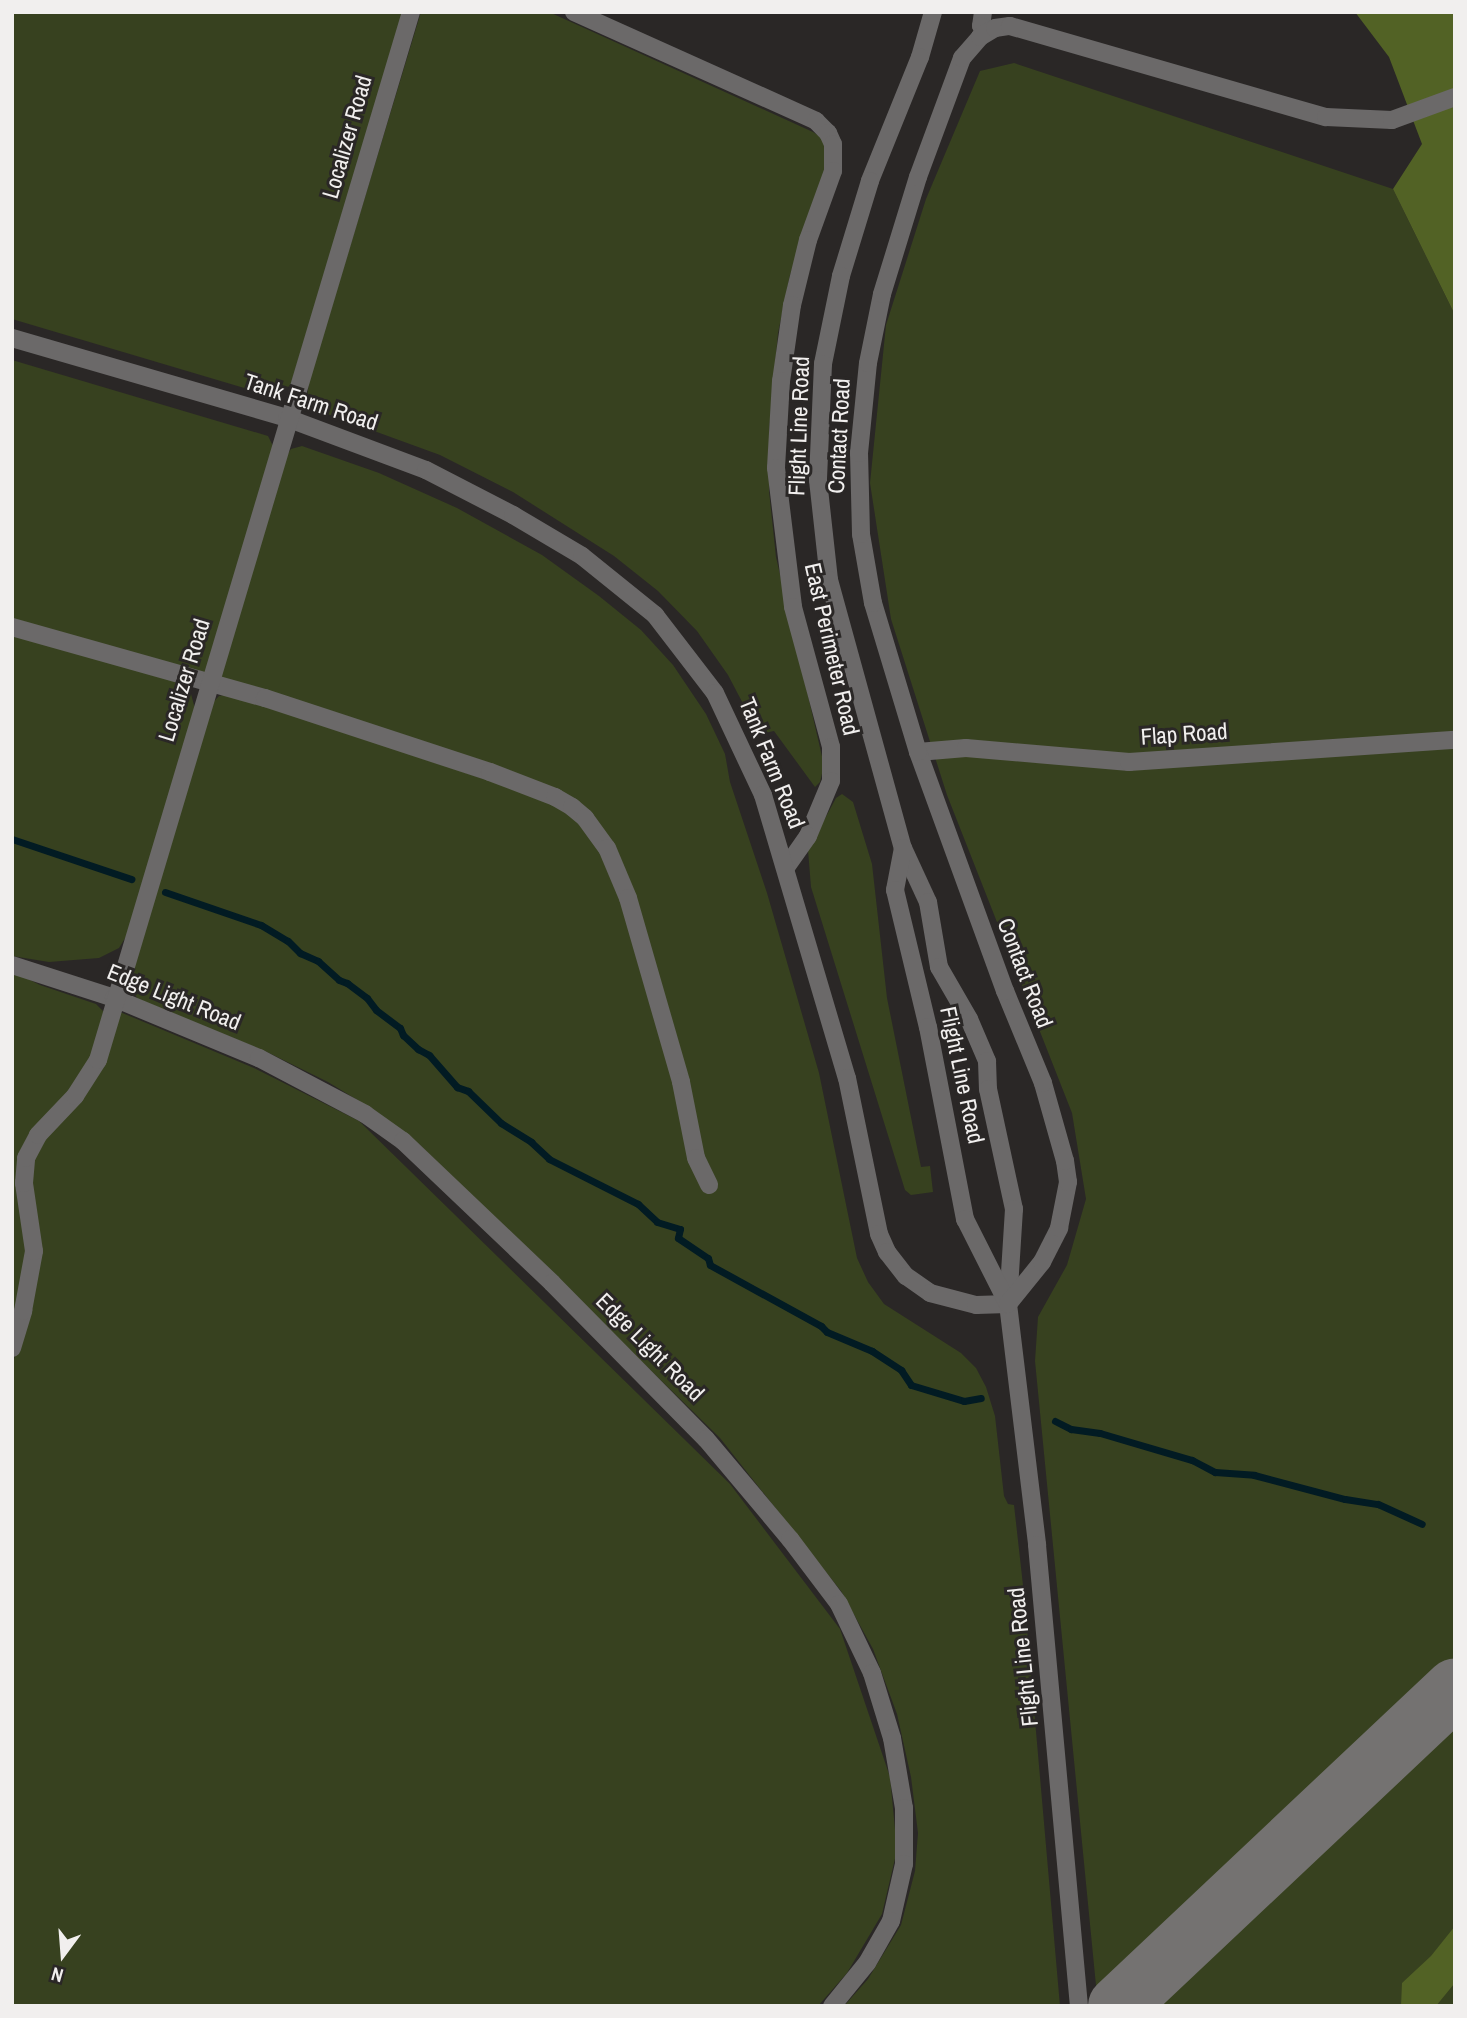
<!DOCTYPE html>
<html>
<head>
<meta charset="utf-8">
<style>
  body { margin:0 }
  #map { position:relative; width:1467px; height:2018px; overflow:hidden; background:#2a2726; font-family:"Archivo Narrow",sans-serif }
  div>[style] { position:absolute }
  .green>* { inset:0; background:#37411f }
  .forest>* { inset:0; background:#526225 }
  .stream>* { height:7px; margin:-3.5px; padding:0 3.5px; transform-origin:3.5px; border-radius:3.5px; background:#021b23 }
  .taxiway>* { height:60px; margin:-30px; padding:0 30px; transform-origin:30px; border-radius:30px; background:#747271 }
  .minor>* { height:18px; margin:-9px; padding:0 9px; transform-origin:9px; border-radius:9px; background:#6b6969 }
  span { translate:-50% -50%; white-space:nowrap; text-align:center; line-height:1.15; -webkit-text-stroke:6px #2a2726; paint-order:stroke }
  .street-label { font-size:23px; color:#f1efee }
  .frame { position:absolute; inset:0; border:14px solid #f1efee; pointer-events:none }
  .north { position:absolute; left:28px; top:1920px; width:70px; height:70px; -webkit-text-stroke:5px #2a2726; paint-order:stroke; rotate:196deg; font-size:19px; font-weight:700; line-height:28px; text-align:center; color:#f1efee }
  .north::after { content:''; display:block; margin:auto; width:24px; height:32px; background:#f1efee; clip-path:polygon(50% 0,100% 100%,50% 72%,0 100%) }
</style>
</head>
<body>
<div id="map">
  <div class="green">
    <i style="clip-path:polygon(12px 12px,403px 12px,291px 384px,278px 398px,12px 319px)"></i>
    <i style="clip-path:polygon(421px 12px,549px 12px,813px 132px,824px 139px,827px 164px,790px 275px,778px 333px,769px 431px,769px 491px,776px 557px,824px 765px,820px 782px,815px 787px,774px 731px,759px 734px,728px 675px,697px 631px,658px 591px,614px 556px,513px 492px,440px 455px,311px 408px,307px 397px,309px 382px)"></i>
    <i style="clip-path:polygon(1014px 63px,1393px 189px,1455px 315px,1455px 2006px,1098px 2006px,1035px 1361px,1038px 1317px,1067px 1265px,1086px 1199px,1072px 1113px,947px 795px,891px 619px,870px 483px,886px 325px,926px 199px,980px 71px)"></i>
    <i style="clip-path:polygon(12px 360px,268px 436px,273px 446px,205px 678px,12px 623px)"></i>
    <i style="clip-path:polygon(302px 446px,379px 473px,457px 508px,542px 555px,599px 596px,641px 630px,673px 665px,706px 714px,725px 754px,730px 782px,767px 893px,819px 1073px,857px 1258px,868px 1282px,884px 1304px,961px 1353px,976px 1368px,986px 1387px,995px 1416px,1004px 1496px,1008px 1504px,1014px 1505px,1024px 1594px,1060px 2006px,844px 2006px,868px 1979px,901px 1925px,915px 1871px,918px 1833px,911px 1777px,897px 1714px,873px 1649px,841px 1591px,720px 1438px,420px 1145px,377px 1112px,328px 1082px,267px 1052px,138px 999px,129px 987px,128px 978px,207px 709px,219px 696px,229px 694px,541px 798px,578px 819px,600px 845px,617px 881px,675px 1088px,690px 1163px,703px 1190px,713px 1192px,715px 1182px,704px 1162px,690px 1097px,636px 903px,615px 846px,590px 813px,563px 795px,497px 769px,264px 692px,216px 682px,284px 460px,291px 449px)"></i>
    <i style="clip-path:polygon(12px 634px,185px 683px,191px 694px,195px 709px,127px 935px,119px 948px,99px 958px,49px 962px,12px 956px)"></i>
    <i style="clip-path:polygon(842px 794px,853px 802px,872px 864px,887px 998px,921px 1167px,930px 1166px,933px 1192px,911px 1195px,905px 1190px,811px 887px,808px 850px,836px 798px)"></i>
    <i style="clip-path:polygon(12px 971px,40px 985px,96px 1004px,105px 1013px,91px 1065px,32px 1136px,28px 1238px,12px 1329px)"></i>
    <i style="clip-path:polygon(120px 1012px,254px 1068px,359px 1121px,730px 1484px,840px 1629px,890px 1777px,897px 1850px,882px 1914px,847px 1973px,818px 2006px,12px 2006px,12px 1367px,42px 1252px,30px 1180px,32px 1160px)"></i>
  </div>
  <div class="forest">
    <i style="clip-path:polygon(1355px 12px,1455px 12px,1455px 315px,1393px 189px,1422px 144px,1389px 57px)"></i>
    <i style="clip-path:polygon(1455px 1926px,1454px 1984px,1436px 2006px,1401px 2006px,1402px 1983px,1431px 1956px)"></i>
  </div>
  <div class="stream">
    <i style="left:12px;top:839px;width:126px;rotate:18.6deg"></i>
    <i style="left:165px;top:892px;width:102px;rotate:19deg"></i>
    <i style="left:261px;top:925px;width:31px;rotate:31deg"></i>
    <i style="left:288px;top:941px;width:17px;rotate:45deg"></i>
    <i style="left:300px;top:953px;width:20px;rotate:24deg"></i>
    <i style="left:318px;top:961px;width:28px;rotate:42deg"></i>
    <i style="left:339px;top:980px;width:9px;rotate:21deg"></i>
    <i style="left:347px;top:983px;width:25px;rotate:37deg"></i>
    <i style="left:367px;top:998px;width:15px;rotate:53deg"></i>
    <i style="left:376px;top:1010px;width:30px;rotate:37deg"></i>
    <i style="left:400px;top:1028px;width:8px;rotate:67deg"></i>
    <i style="left:403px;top:1035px;width:21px;rotate:43deg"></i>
    <i style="left:418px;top:1049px;width:13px;rotate:29deg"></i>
    <i style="left:429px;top:1055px;width:43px;rotate:48.8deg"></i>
    <i style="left:457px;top:1087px;width:12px;rotate:20deg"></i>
    <i style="left:468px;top:1091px;width:46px;rotate:44.1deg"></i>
    <i style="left:501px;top:1123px;width:36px;rotate:32deg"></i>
    <i style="left:531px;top:1142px;width:25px;rotate:43deg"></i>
    <i style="left:549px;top:1159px;width:100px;rotate:26.8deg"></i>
    <i style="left:638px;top:1204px;width:26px;rotate:43deg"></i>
    <i style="left:657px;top:1222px;width:24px;rotate:17deg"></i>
    <i style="left:680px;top:1229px;width:9px;rotate:103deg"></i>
    <i style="left:678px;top:1238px;width:36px;rotate:34deg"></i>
    <i style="left:708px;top:1258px;width:7px;rotate:74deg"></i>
    <i style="left:710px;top:1265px;width:127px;rotate:28.8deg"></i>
    <i style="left:821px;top:1326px;width:8px;rotate:45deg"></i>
    <i style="left:827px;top:1332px;width:49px;rotate:22.9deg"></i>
    <i style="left:872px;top:1351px;width:35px;rotate:33deg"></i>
    <i style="left:901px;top:1370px;width:18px;rotate:56deg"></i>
    <i style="left:911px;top:1385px;width:55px;rotate:16.8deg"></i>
    <i style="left:964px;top:1401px;width:17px;rotate:-10deg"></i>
    <i style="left:1055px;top:1421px;width:18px;rotate:27deg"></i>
    <i style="left:1071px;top:1429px;width:29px;rotate:8deg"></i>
    <i style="left:1100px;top:1433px;width:96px;rotate:16.4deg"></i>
    <i style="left:1192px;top:1460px;width:26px;rotate:28deg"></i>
    <i style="left:1215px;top:1472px;width:39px;rotate:4deg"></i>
    <i style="left:1254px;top:1475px;width:94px;rotate:14.8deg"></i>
    <i style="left:1345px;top:1499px;width:33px;rotate:9deg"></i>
    <i style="left:1378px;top:1504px;width:48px;rotate:24.4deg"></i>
  </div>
  <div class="taxiway">
    <i style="left:1118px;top:2006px;width:463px;rotate:-43.3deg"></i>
  </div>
  <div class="minor">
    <i style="left:574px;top:12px;width:265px;rotate:24.2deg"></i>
    <i style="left:816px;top:121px;width:17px;rotate:45deg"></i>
    <i style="left:828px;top:133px;width:12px;rotate:66deg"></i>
    <i style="left:833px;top:144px;width:27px;rotate:90deg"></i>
    <i style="left:833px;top:171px;width:73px;rotate:109.9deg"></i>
    <i style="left:808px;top:240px;width:67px;rotate:103.8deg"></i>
    <i style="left:792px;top:305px;width:77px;rotate:98.2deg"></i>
    <i style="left:781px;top:381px;width:87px;rotate:93.3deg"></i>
    <i style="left:776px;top:468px;width:140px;rotate:83deg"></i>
    <i style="left:793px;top:607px;width:145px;rotate:74.8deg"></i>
    <i style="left:831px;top:747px;width:34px;rotate:90deg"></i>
    <i style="left:831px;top:781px;width:60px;rotate:112.7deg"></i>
    <i style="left:808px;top:836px;width:39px;rotate:125deg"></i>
    <i style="left:933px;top:12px;width:47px;rotate:106.1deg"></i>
    <i style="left:920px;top:57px;width:134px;rotate:112deg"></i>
    <i style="left:870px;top:181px;width:99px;rotate:107deg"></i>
    <i style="left:841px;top:276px;width:90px;rotate:101.6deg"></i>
    <i style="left:823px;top:364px;width:116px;rotate:92.5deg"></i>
    <i style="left:818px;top:480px;width:101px;rotate:83.7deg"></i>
    <i style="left:829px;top:580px;width:278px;rotate:74.6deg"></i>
    <i style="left:903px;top:848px;width:60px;rotate:65.2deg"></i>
    <i style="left:928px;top:902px;width:66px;rotate:80.4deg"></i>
    <i style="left:939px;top:967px;width:60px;rotate:60deg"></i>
    <i style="left:969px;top:1019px;width:46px;rotate:66.8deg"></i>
    <i style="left:987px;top:1061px;width:28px;rotate:88deg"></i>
    <i style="left:988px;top:1089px;width:123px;rotate:77.8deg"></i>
    <i style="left:1014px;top:1209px;width:95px;rotate:93.6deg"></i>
    <i style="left:1008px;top:1304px;width:243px;rotate:83.1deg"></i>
    <i style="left:1037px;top:1545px;width:463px;rotate:84.8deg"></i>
    <i style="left:983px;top:12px;width:14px;rotate:98deg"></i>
    <i style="left:981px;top:26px;width:8px;rotate:45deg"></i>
    <i style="left:12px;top:338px;width:286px;rotate:16.2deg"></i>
    <i style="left:287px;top:418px;width:148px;rotate:20.5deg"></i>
    <i style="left:426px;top:470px;width:98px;rotate:27.3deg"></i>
    <i style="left:513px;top:515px;width:80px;rotate:30.7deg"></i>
    <i style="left:582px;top:556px;width:94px;rotate:38.9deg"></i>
    <i style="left:655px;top:615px;width:98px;rotate:52.4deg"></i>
    <i style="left:715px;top:693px;width:113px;rotate:64.8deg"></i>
    <i style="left:763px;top:795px;width:295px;rotate:73.5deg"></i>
    <i style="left:847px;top:1078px;width:159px;rotate:78.4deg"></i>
    <i style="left:879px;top:1234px;width:20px;rotate:66deg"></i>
    <i style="left:887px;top:1252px;width:31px;rotate:52deg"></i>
    <i style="left:906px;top:1276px;width:29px;rotate:35deg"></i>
    <i style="left:930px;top:1293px;width:48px;rotate:14.6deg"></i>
    <i style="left:976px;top:1305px;width:32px;rotate:-2deg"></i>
    <i style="left:12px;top:627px;width:263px;rotate:15.7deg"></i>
    <i style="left:265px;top:698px;width:237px;rotate:18.2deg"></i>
    <i style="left:490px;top:772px;width:70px;rotate:21deg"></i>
    <i style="left:555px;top:797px;width:20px;rotate:30deg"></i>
    <i style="left:572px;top:807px;width:17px;rotate:40deg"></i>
    <i style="left:585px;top:818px;width:37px;rotate:54deg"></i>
    <i style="left:607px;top:848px;width:54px;rotate:67.2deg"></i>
    <i style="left:628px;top:898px;width:191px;rotate:73.9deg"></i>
    <i style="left:681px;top:1082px;width:77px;rotate:78.8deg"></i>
    <i style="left:696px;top:1158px;width:30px;rotate:64deg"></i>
    <i style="left:918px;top:752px;width:48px;rotate:-4.8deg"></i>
    <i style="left:966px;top:748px;width:164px;rotate:4.9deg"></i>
    <i style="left:1129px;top:762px;width:327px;rotate:-3.9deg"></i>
    <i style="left:903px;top:848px;width:43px;rotate:100.8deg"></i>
    <i style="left:895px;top:890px;width:141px;rotate:76.5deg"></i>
    <i style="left:928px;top:1027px;width:196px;rotate:79.1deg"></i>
    <i style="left:965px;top:1219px;width:93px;rotate:63.2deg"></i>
    <i style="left:12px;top:965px;width:107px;rotate:17.9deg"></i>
    <i style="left:114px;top:998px;width:157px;rotate:22.5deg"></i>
    <i style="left:259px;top:1058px;width:120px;rotate:27.8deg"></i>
    <i style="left:365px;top:1114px;width:47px;rotate:35.4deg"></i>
    <i style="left:403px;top:1141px;width:206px;rotate:43.6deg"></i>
    <i style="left:552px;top:1283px;width:219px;rotate:45.4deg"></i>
    <i style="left:706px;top:1439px;width:131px;rotate:50deg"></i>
    <i style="left:790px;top:1539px;width:81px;rotate:53deg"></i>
    <i style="left:839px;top:1604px;width:76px;rotate:64.4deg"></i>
    <i style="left:872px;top:1673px;width:68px;rotate:72.9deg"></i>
    <i style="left:892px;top:1738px;width:71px;rotate:80.3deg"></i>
    <i style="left:904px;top:1808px;width:56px;rotate:90deg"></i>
    <i style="left:904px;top:1864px;width:58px;rotate:102.8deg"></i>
    <i style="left:891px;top:1921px;width:48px;rotate:119.7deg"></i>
    <i style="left:867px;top:1963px;width:55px;rotate:129.1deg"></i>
    <i style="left:1008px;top:1304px;width:54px;rotate:-51deg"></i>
    <i style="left:1042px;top:1262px;width:38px;rotate:-63deg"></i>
    <i style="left:1059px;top:1228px;width:47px;rotate:-78.9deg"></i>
    <i style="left:1068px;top:1182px;width:21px;rotate:-98deg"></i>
    <i style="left:1065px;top:1161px;width:81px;rotate:-105.8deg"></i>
    <i style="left:1043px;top:1083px;width:100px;rotate:-112.4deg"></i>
    <i style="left:1005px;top:991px;width:254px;rotate:-110deg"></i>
    <i style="left:918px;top:752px;width:156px;rotate:-106.8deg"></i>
    <i style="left:873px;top:603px;width:70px;rotate:-99.9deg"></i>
    <i style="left:861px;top:534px;width:81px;rotate:-91.4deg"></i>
    <i style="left:859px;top:453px;width:90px;rotate:-84.3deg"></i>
    <i style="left:868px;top:363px;width:70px;rotate:-78.5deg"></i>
    <i style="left:882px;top:294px;width:122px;rotate:-72.9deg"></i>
    <i style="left:918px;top:177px;width:127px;rotate:-69.7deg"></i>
    <i style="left:962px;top:58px;width:28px;rotate:-49deg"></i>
    <i style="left:980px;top:37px;width:17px;rotate:-31deg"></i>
    <i style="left:995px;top:28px;width:15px;rotate:-8deg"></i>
    <i style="left:1010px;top:26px;width:329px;rotate:16.1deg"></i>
    <i style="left:1326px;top:117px;width:66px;rotate:2.6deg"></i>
    <i style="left:1392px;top:120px;width:67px;rotate:-20.1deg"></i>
    <i style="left:12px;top:1348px;width:39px;rotate:-73deg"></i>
    <i style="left:23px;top:1311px;width:61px;rotate:-79.6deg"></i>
    <i style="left:34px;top:1251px;width:69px;rotate:-98.4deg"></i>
    <i style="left:24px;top:1183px;width:25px;rotate:-85deg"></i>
    <i style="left:26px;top:1158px;width:26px;rotate:-62deg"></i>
    <i style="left:38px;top:1135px;width:54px;rotate:-46.5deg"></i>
    <i style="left:75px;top:1096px;width:43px;rotate:-57.4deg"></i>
    <i style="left:98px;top:1060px;width:1094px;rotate:-73.37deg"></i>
  </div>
  <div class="street-label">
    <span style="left:347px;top:137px;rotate:-74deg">Localizer Road</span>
    <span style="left:311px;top:402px;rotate:18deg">Tank Farm Road</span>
    <span style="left:799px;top:426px;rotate:-88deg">Flight Line Road</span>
    <span style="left:839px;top:436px;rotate:-87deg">Contact Road</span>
    <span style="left:832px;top:649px;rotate:77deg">East Perimeter Road</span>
    <span style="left:184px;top:680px;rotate:-73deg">Localizer Road</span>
    <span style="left:1184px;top:734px;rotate:-4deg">Flap Road</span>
    <span style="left:772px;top:763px;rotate:68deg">Tank Farm Road</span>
    <span style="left:1025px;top:973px;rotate:69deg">Contact Road</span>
    <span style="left:174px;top:997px;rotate:22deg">Edge Light Road</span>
    <span style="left:962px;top:1075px;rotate:78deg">Flight Line Road</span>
    <span style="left:650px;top:1347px;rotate:45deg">Edge Light Road</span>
    <span style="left:1023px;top:1657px;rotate:-96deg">Flight Line Road</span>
  </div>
  <div class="frame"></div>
  <div class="north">N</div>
</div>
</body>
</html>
